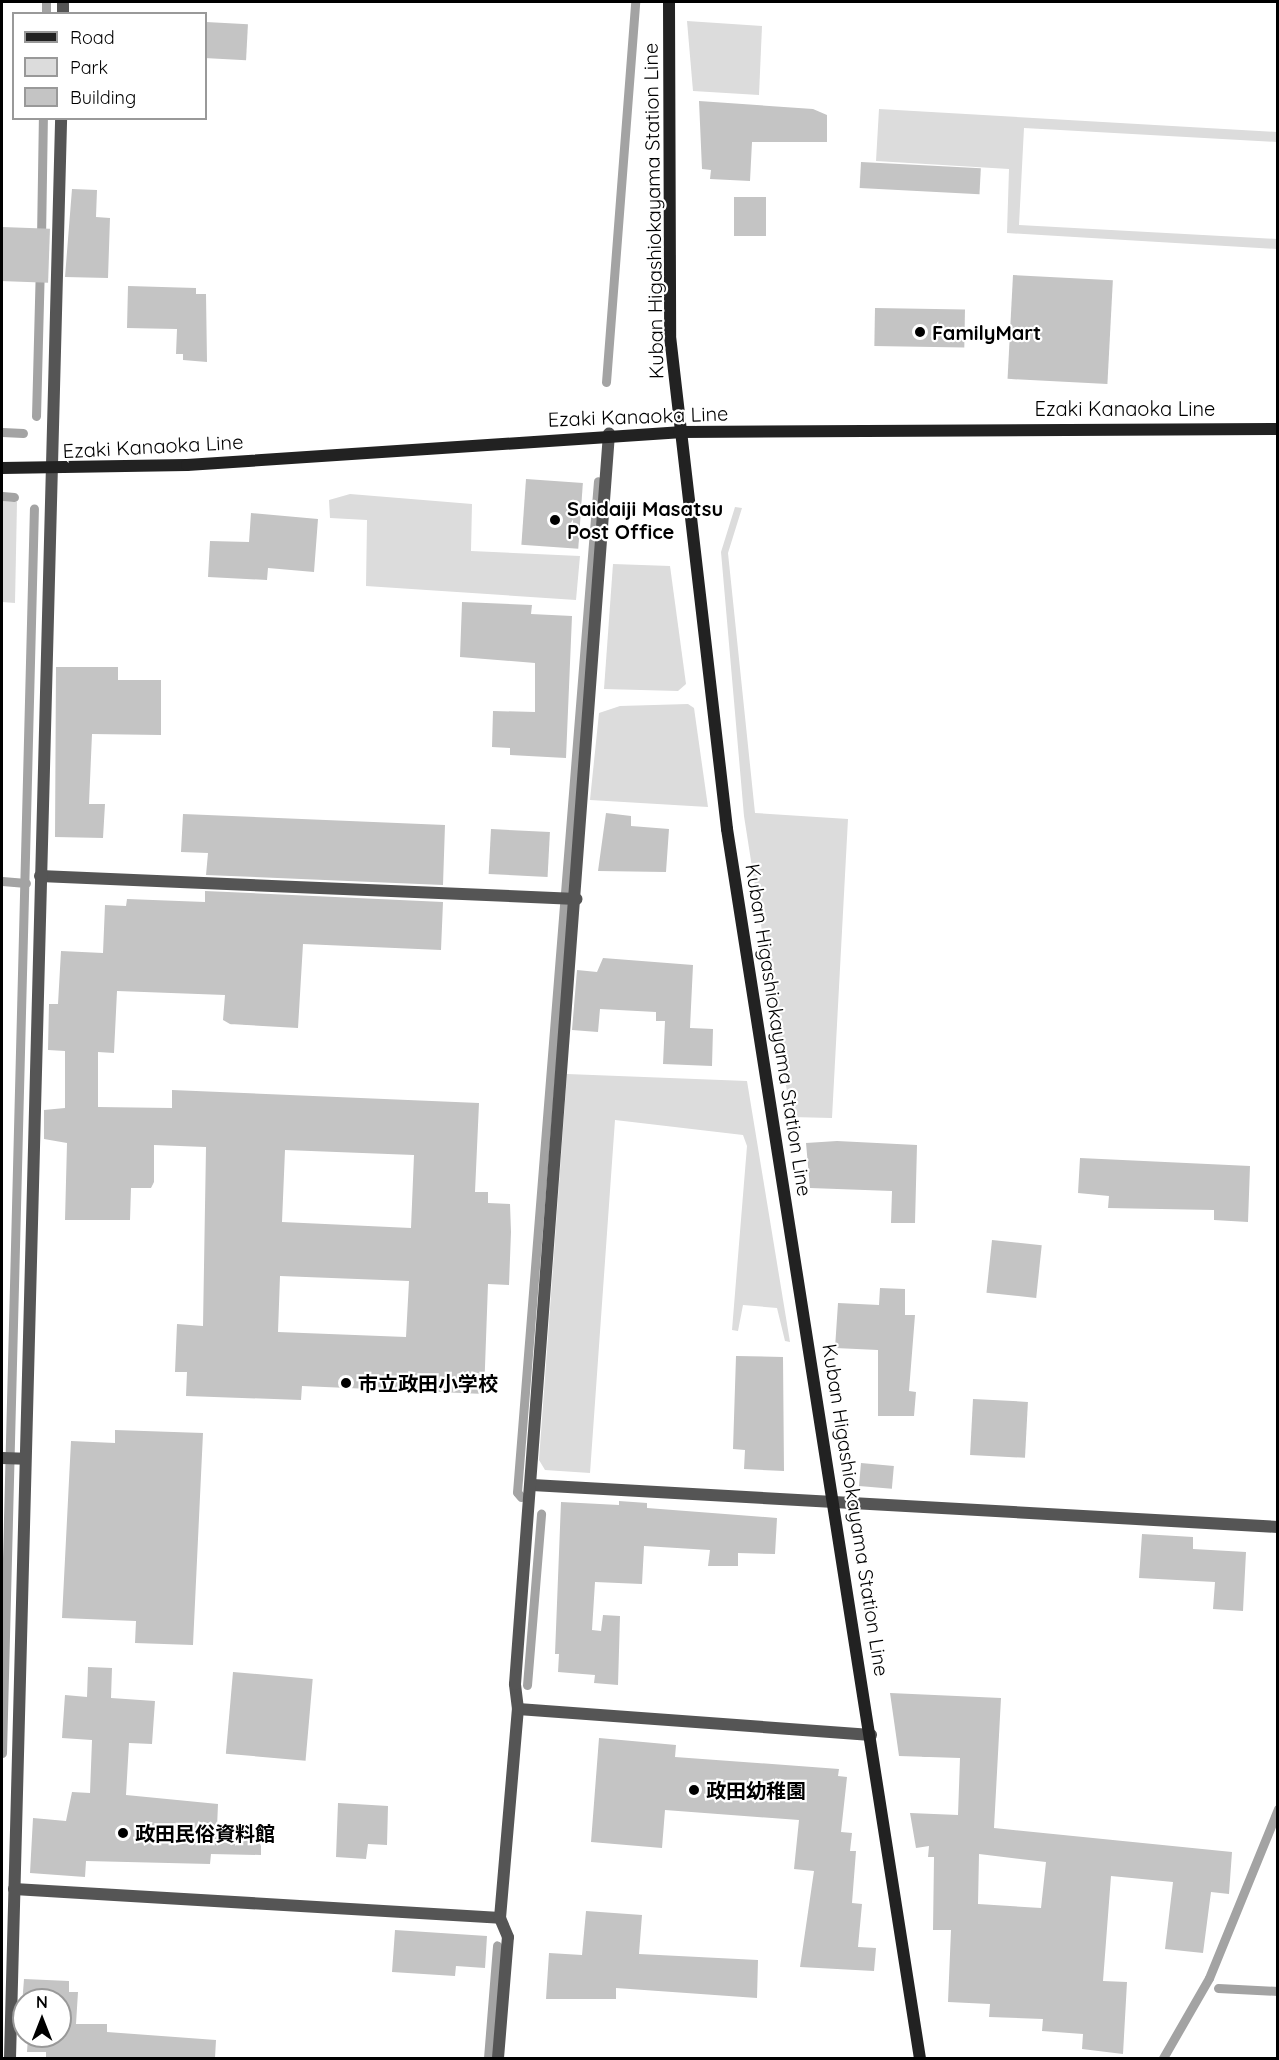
<!DOCTYPE html>
<html>
<head>
<meta charset="utf-8">
<style>
  body { margin:0 }
  #map { position:relative; width:1279px; height:2060px; overflow:hidden; background:#fff; font-family:Quicksand,"Noto Sans JP",sans-serif }
  div>[style] { position:absolute }
  .green>* { inset:0; background:#dcdcdc }
  .stream>* { height:9px; margin:-4.5px; padding:0 4.5px; transform-origin:4.5px; border-radius:4.5px; background:#a3a3a3 }
  .building>* { inset:0; background:#c4c4c4; transform-origin:0 0 }
  .street>* { height:12px; margin:-6px; padding:0 6px; transform-origin:6px; border-radius:6px; background:#555 }
  .secondary>* { height:12px; margin:-6px; padding:0 6px; transform-origin:6px; border-radius:6px; background:#222 }
  .dots>* { width:16px; height:16px; translate:-50% -50%; box-sizing:border-box; border:3px solid #fff; border-radius:50% }
  span { translate:-50% -50%; white-space:nowrap; text-align:center; line-height:1.15; -webkit-text-stroke:4.5px #fff; paint-order:stroke }
  .street-label { font-size:20px; color:#000 }
  .poi-label { font-size:20px; color:#000; font-weight:700 }
  .left { translate:0 -50%; text-align:left }
  .frame { position:absolute; inset:0; border:3px solid #000; pointer-events:none }
  .legend { position:absolute; left:12px; top:12px; width:195px; height:108px; box-sizing:border-box; background:#fff; border:2px solid #999; margin:0; padding:8px 10px; list-style:none; font-size:18px; color:#000 }
  .legend li { display:flex; align-items:center; gap:12px; height:30px }
  .legend b { width:30px; border:2px solid #999 }
  .north { position:absolute; left:12px; top:1988px; width:60px; height:60px; box-sizing:border-box; background:#fff; border:2px solid #999; border-radius:50%; rotate:0deg; font-size:16px; font-weight:700; line-height:24px; text-align:center; color:#000 }
  .north::after { content:''; display:block; margin:auto; width:21px; height:27px; background:#000; clip-path:polygon(50% 0,100% 100%,50% 72%,0 100%) }
</style>
</head>
<body>
<div id="map">
  <div class="green">
    <i style="clip-path:polygon(687px 21px,762px 26px,759px 95px,693px 91px)"></i>
    <i style="clip-path:polygon(879px 109px,1277px 132px,1277px 142px,1024px 128px,1019px 225px,1277px 239px,1277px 249px,1007px 233px,1009px 169px,876px 161px)"></i>
    <i style="clip-path:polygon(350px 494px,472px 504px,471px 551px,580px 556px,576px 600px,366px 586px,367px 520px,330px 518px,329px 500px)"></i>
    <i style="clip-path:polygon(2px 501px,17px 502px,15px 603px,2px 602px)"></i>
    <i style="clip-path:polygon(735px 507px,742px 508px,728px 553px,755px 813px,848px 819px,832px 1118px,791px 1117px,744px 816px,721px 552px)"></i>
    <i style="clip-path:polygon(613px 564px,670px 566px,686px 684px,678px 691px,604px 689px)"></i>
    <i style="clip-path:polygon(688px 704px,694px 708px,708px 807px,590px 800px,599px 713px,620px 706px)"></i>
    <i style="clip-path:polygon(567px 1074px,747px 1081px,790px 1342px,785px 1341px,777px 1308px,743px 1305px,738px 1331px,732px 1330px,747px 1146px,743px 1135px,615px 1120px,590px 1473px,545px 1470px,539px 1460px)"></i>
  </div>
  <div class="stream">
    <i style="left:46px;top:14px;width:12px;rotate:-90deg"></i>
    <i style="left:41px;top:239px;width:121px;rotate:-89.1deg"></i>
    <i style="left:606px;top:382px;width:381px;rotate:-85.6deg"></i>
    <i style="left:36px;top:416px;width:148px;rotate:-88.5deg"></i>
    <i style="left:2px;top:432px;width:21px;rotate:3deg"></i>
    <i style="left:2px;top:496px;width:12px;rotate:5deg"></i>
    <i style="left:2px;top:881px;width:24px;rotate:5deg"></i>
    <i style="left:521px;top:1497px;width:6px;rotate:-129deg"></i>
    <i style="left:517px;top:1492px;width:1014px;rotate:-85.42deg"></i>
    <i style="left:527px;top:1685px;width:172px;rotate:-85.3deg"></i>
    <i style="left:2px;top:1753px;width:1245px;rotate:-88.53deg"></i>
    <i style="left:1218px;top:1988px;width:60px;rotate:2.9deg"></i>
    <i style="left:488px;top:2058px;width:113px;rotate:-85.4deg"></i>
    <i style="left:1163px;top:2058px;width:92px;rotate:-60.1deg"></i>
    <i style="left:1209px;top:1978px;width:183px;rotate:-67.8deg"></i>
  </div>
  <div class="building">
    <i style="left:206px;top:22px;width:42px;height:36px;rotate:3deg"></i>
    <i style="clip-path:polygon(699px 101px,813px 109px,827px 115px,827px 142px,752px 142px,750px 181px,710px 179px,711px 170px,702px 169px)"></i>
    <i style="left:861px;top:162px;width:120px;height:26px;rotate:3deg"></i>
    <i style="clip-path:polygon(72px 189px,97px 190px,96px 217px,110px 218px,108px 278px,65px 277px)"></i>
    <i style="left:734px;top:197px;width:32px;height:39px"></i>
    <i style="left:2px;top:227px;width:48px;height:54px;rotate:2deg"></i>
    <i style="left:1013px;top:275px;width:100px;height:104px;rotate:3deg"></i>
    <i style="clip-path:polygon(128px 286px,196px 288px,196px 294px,206px 294px,207px 362px,183px 360px,183px 354px,176px 354px,177px 329px,127px 328px)"></i>
    <i style="left:875px;top:308px;width:90px;height:38px;rotate:1deg"></i>
    <i style="left:526px;top:479px;width:57px;height:66px;rotate:4deg"></i>
    <i style="clip-path:polygon(251px 513px,318px 519px,314px 572px,268px 568px,267px 580px,208px 577px,210px 541px,249px 542px)"></i>
    <i style="clip-path:polygon(462px 602px,532px 605px,531px 614px,572px 616px,566px 758px,510px 755px,510px 748px,492px 747px,493px 711px,535px 712px,535px 663px,460px 657px)"></i>
    <i style="clip-path:polygon(56px 667px,118px 667px,118px 680px,161px 680px,161px 735px,92px 734px,89px 804px,105px 804px,103px 838px,55px 837px)"></i>
    <i style="clip-path:polygon(606px 813px,631px 816px,631px 826px,669px 829px,666px 872px,598px 871px)"></i>
    <i style="clip-path:polygon(183px 814px,445px 825px,443px 885px,206px 875px,208px 853px,181px 852px)"></i>
    <i style="left:491px;top:829px;width:59px;height:45px;rotate:3deg"></i>
    <i style="clip-path:polygon(evenodd,205px 891px,443px 902px,441px 950px,303px 944px,298px 1028px,230px 1024px,223px 1020px,225px 995px,117px 991px,114px 1053px,98px 1052px,98px 1107px,172px 1108px,172px 1090px,479px 1103px,475px 1192px,488px 1192px,488px 1203px,510px 1204px,511px 1232px,509px 1285px,488px 1284px,484px 1394px,302px 1386px,301px 1400px,186px 1396px,187px 1372px,175px 1372px,177px 1324px,203px 1326px,206px 1147px,154px 1145px,154px 1182px,151px 1188px,131px 1188px,130px 1220px,65px 1220px,67px 1143px,44px 1139px,44px 1110px,65px 1108px,65px 1051px,48px 1050px,49px 1004px,58px 1004px,61px 951px,103px 953px,105px 905px,126px 906px,127px 899px,205px 902px,205px 891px,285px 1150px,414px 1155px,411px 1228px,282px 1222px,285px 1150px,205px 891px,280px 1276px,409px 1281px,406px 1337px,278px 1332px,280px 1276px)"></i>
    <i style="clip-path:polygon(603px 958px,693px 965px,690px 1028px,713px 1029px,712px 1066px,663px 1064px,665px 1021px,656px 1021px,656px 1012px,600px 1009px,598px 1032px,572px 1030px,577px 970px,597px 972px)"></i>
    <i style="clip-path:polygon(837px 1141px,917px 1145px,915px 1223px,891px 1223px,892px 1191px,810px 1188px,806px 1143px)"></i>
    <i style="clip-path:polygon(1080px 1158px,1250px 1166px,1248px 1222px,1214px 1220px,1214px 1210px,1108px 1208px,1109px 1196px,1078px 1193px)"></i>
    <i style="left:992px;top:1240px;width:50px;height:53px;rotate:6deg"></i>
    <i style="clip-path:polygon(880px 1288px,905px 1289px,905px 1315px,915px 1315px,909px 1391px,916px 1392px,914px 1416px,878px 1416px,878px 1350px,835px 1348px,838px 1303px,879px 1305px)"></i>
    <i style="clip-path:polygon(736px 1356px,783px 1357px,784px 1471px,744px 1469px,745px 1450px,733px 1449px)"></i>
    <i style="left:973px;top:1399px;width:55px;height:56px;rotate:3deg"></i>
    <i style="clip-path:polygon(115px 1430px,203px 1433px,193px 1645px,135px 1643px,136px 1621px,62px 1618px,71px 1441px,115px 1443px)"></i>
    <i style="left:861px;top:1463px;width:33px;height:23px;rotate:5deg"></i>
    <i style="clip-path:polygon(619px 1501px,647px 1503px,647px 1508px,777px 1518px,775px 1554px,738px 1553px,738px 1566px,708px 1566px,710px 1550px,644px 1546px,642px 1584px,595px 1582px,592px 1630px,601px 1631px,603px 1615px,620px 1616px,618px 1685px,594px 1683px,595px 1675px,558px 1672px,559px 1654px,555px 1654px,561px 1502px,619px 1505px)"></i>
    <i style="clip-path:polygon(1142px 1534px,1193px 1537px,1193px 1549px,1246px 1552px,1243px 1611px,1213px 1609px,1215px 1582px,1139px 1578px)"></i>
    <i style="clip-path:polygon(88px 1667px,112px 1668px,111px 1698px,155px 1701px,152px 1744px,129px 1743px,126px 1795px,218px 1804px,217px 1828px,261px 1830px,261px 1855px,211px 1854px,210px 1864px,86px 1861px,85px 1877px,30px 1873px,33px 1818px,66px 1821px,72px 1792px,90px 1793px,92px 1740px,62px 1738px,65px 1695px,87px 1697px)"></i>
    <i style="left:233px;top:1672px;width:80px;height:82px;rotate:5deg"></i>
    <i style="clip-path:polygon(evenodd,890px 1693px,1001px 1698px,994px 1828px,1232px 1852px,1229px 1894px,1211px 1892px,1203px 1953px,1165px 1949px,1173px 1882px,1111px 1876px,1103px 1981px,1127px 1982px,1123px 2054px,1082px 2049px,1083px 2034px,1042px 2031px,1043px 2019px,989px 2017px,990px 2004px,948px 2002px,951px 1930px,933px 1930px,934px 1857px,928px 1857px,929px 1846px,916px 1848px,910px 1813px,958px 1815px,960px 1758px,899px 1756px,890px 1693px,979px 1854px,1046px 1862px,1041px 1908px,978px 1904px,979px 1854px)"></i>
    <i style="clip-path:polygon(599px 1738px,676px 1745px,675px 1757px,839px 1769px,838px 1776px,847px 1777px,841px 1832px,852px 1833px,850px 1851px,856px 1851px,852px 1903px,862px 1904px,858px 1947px,876px 1948px,874px 1971px,800px 1967px,814px 1871px,794px 1869px,799px 1820px,665px 1810px,662px 1848px,591px 1842px)"></i>
    <i style="clip-path:polygon(338px 1803px,388px 1806px,387px 1845px,368px 1844px,366px 1859px,336px 1857px)"></i>
    <i style="clip-path:polygon(586px 1911px,642px 1915px,639px 1954px,758px 1960px,757px 1998px,616px 1988px,616px 1999px,546px 1999px,549px 1953px,582px 1955px)"></i>
    <i style="clip-path:polygon(395px 1930px,487px 1936px,485px 1968px,456px 1966px,455px 1976px,392px 1972px)"></i>
    <i style="clip-path:polygon(24px 1979px,69px 1981px,69px 1992px,78px 1992px,76px 2024px,107px 2024px,107px 2032px,216px 2040px,215px 2058px,46px 2058px,46px 2052px,27px 2052px,28px 2036px,60px 2036px,60px 2000px,24px 2000px,22px 2005px)"></i>
  </div>
  <div class="street">
    <i style="left:63px;top:14px;width:12px;rotate:-90deg"></i>
    <i style="left:40px;top:876px;width:537px;rotate:2.45deg"></i>
    <i style="left:2px;top:1458px;width:23px;rotate:2deg"></i>
    <i style="left:532px;top:1485px;width:747px;rotate:3.22deg"></i>
    <i style="left:518px;top:1709px;width:354px;rotate:4.2deg"></i>
    <i style="left:14px;top:1889px;width:487px;rotate:3.4deg"></i>
    <i style="left:10px;top:2058px;width:1941px;rotate:-88.49deg"></i>
    <i style="left:498px;top:2058px;width:121px;rotate:-85.3deg"></i>
    <i style="left:508px;top:1937px;width:21px;rotate:-113deg"></i>
    <i style="left:500px;top:1918px;width:210px;rotate:-85.1deg"></i>
    <i style="left:518px;top:1709px;width:25px;rotate:-97deg"></i>
    <i style="left:515px;top:1684px;width:1254px;rotate:-85.7deg"></i>
  </div>
  <div class="secondary">
    <i style="left:669px;top:2px;width:334px;rotate:89.8deg"></i>
    <i style="left:670px;top:336px;width:496px;rotate:83.4deg"></i>
    <i style="left:727px;top:829px;width:1244px;rotate:81.08deg"></i>
    <i style="left:2px;top:468px;width:185px;rotate:-0.9deg"></i>
    <i style="left:187px;top:465px;width:493px;rotate:-3.8deg"></i>
    <i style="left:679px;top:432px;width:599px;rotate:-0.29deg"></i>
  </div>
  <div class="dots">
    <i style="left:920px;top:332px;background:#000"></i>
    <i style="left:555px;top:520px;background:#000"></i>
    <i style="left:346px;top:1383px;background:#000"></i>
    <i style="left:694px;top:1790px;background:#000"></i>
    <i style="left:123px;top:1833px;background:#000"></i>
  </div>
  <div class="street-label">
    <span style="left:653px;top:211px;rotate:-91deg">Kuban Higashiokayama Station Line</span>
    <span style="left:1125px;top:408px">Ezaki Kanaoka Line</span>
    <span style="left:638px;top:416px;rotate:-2deg">Ezaki Kanaoka Line</span>
    <span style="left:153px;top:446px;rotate:-3deg">Ezaki Kanaoka Line</span>
    <span style="left:779px;top:1030px;rotate:81deg">Kuban Higashiokayama Station Line</span>
    <span style="left:856px;top:1510px;rotate:81deg">Kuban Higashiokayama Station Line</span>
  </div>
  <div class="poi-label">
    <span class="left" style="left:932px;top:332px">FamilyMart</span>
    <span class="left" style="left:567px;top:520px">Saidaiji Masatsu<br>Post Office</span>
    <span class="left" style="left:358px;top:1383px">市立政田小学校</span>
    <span class="left" style="left:706px;top:1790px">政田幼稚園</span>
    <span class="left" style="left:135px;top:1833px">政田民俗資料館</span>
  </div>
  <div class="frame"></div>
  <ul class="legend">
  <li><b style="height:8px;background:#222"></b>Road</li>
  <li><b style="height:16px;background:#dcdcdc"></b>Park</li>
  <li><b style="height:16px;background:#c4c4c4"></b>Building</li>
  </ul>
  <div class="north">N</div>
</div>
</body>
</html>
